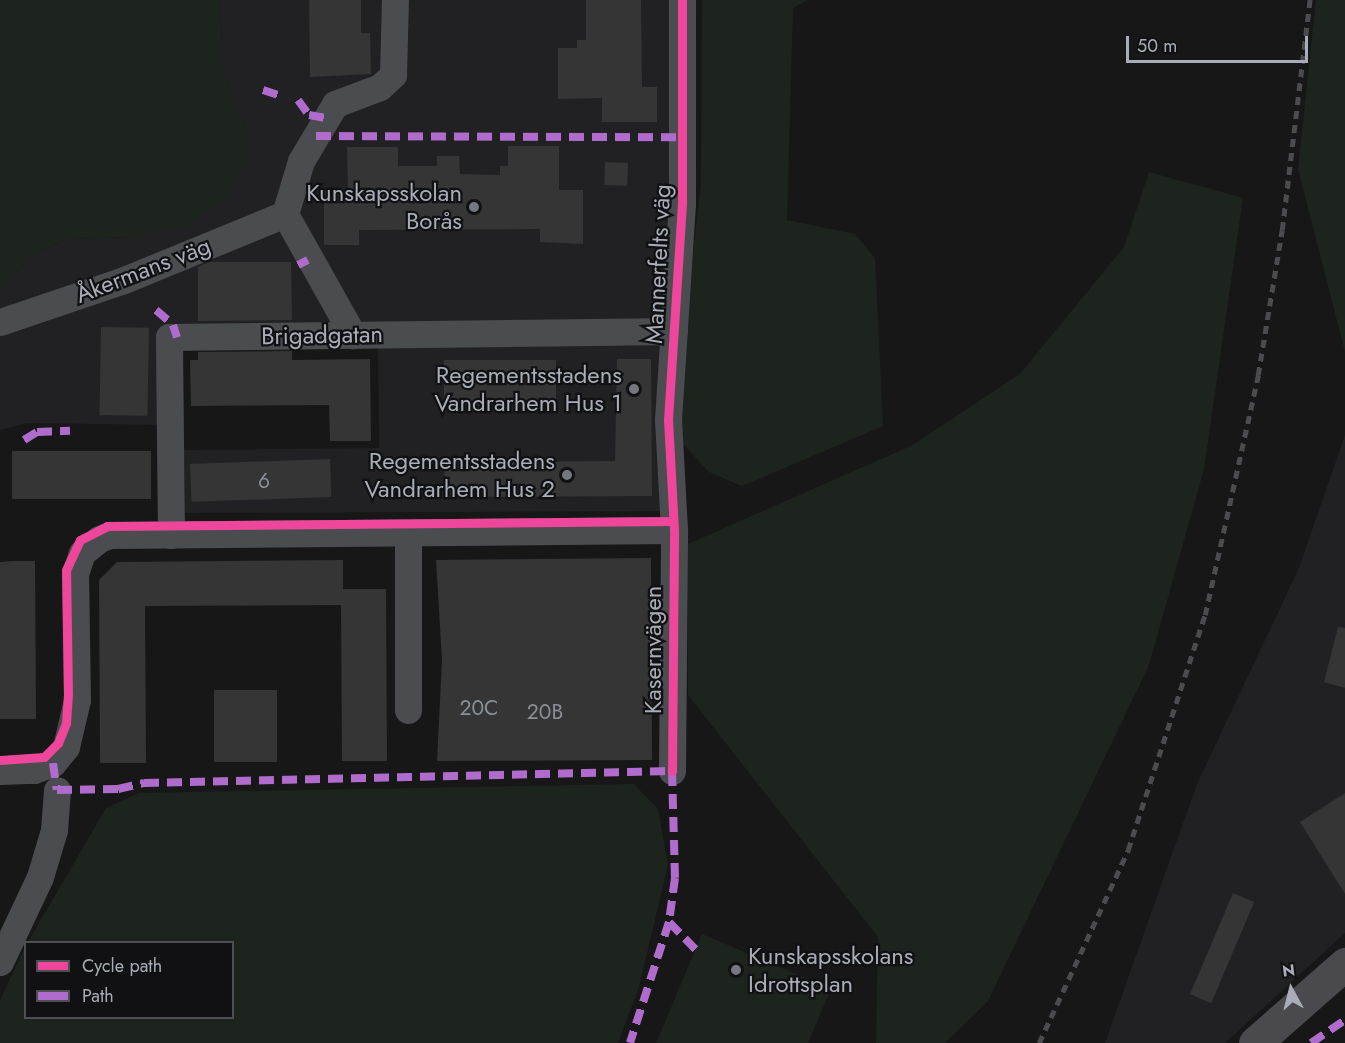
<!DOCTYPE html>
<html>
<head>
<meta charset="utf-8">
<style>
  body { margin:0 }
  #map { position:relative; width:1345px; height:1043px; overflow:hidden; background:#171717; font-family:Jost,sans-serif }
  div>[style] { position:absolute }
  .built>* { inset:0; background:#212123 }
  .green>* { inset:0; background:#1d241e }
  .building>* { inset:0; background:#353536; transform-origin:0 0 }
  .minor>* { height:27px; margin:-13.5px; padding:0 13.5px; transform-origin:13.5px; border-radius:13.5px; background:#4b4c50 }
  .secondary>* { height:33px; margin:-16.5px; padding:0 16.5px; transform-origin:16.5px; border-radius:16.5px; background:#4a4a4e }
  .rail>* { height:4.5px; margin-top:-2.25px; transform-origin:0; background:repeating-linear-gradient(90deg,#4b4c4f 0 8px,transparent 0 14px) }
  .quiet>* { height:8px; margin-top:-4px; transform-origin:0; background:repeating-linear-gradient(90deg,#b06ccc 0 15px,transparent 0 23px) }
  .cycleway>* { height:9px; margin:-4.5px; padding:0 4.5px; transform-origin:4.5px; border-radius:4.5px; background:#ed469a }
  .dots>* { width:16px; height:16px; translate:-50% -50%; box-sizing:border-box; border:3px solid #111113; border-radius:50% }
  span { translate:-50% -50%; white-space:nowrap; text-align:center; line-height:1.15; -webkit-text-stroke:4.5px #111113; paint-order:stroke }
  .number-label { font-size:21px; color:#8b8f98 }
  .number-label span { -webkit-text-stroke-width:0 }
  .poi-label { font-size:24px; color:#a8adb8 }
  .right { translate:-100% -50%; text-align:right }
  .left { translate:0 -50%; text-align:left }
  .street-label { font-size:24px; color:#a8adb8 }
  .legend { position:absolute; left:24px; top:941px; width:210px; height:78px; box-sizing:border-box; background:#111113; border:2px solid #4d4f55; margin:0; padding:8px 10px; list-style:none; font-size:18px; color:#a8adb8 }
  .legend li { display:flex; align-items:center; gap:12px; height:30px }
  .legend b { width:30px; border:2px solid #4d4f55 }
  .north { position:absolute; left:1261px; top:959px; width:60px; height:60px; -webkit-text-stroke:4px #111113; paint-order:stroke; rotate:353deg; font-size:16px; font-weight:700; line-height:24px; text-align:center; color:#a8adb8 }
  .north::after { content:''; display:block; margin:auto; width:21px; height:27px; background:#a8adb8; clip-path:polygon(50% 0,100% 100%,50% 72%,0 100%) }
  .scale { position:absolute; left:1126px; top:36px; width:182px; height:27px; box-sizing:border-box; border:3px solid #a8adb8; border-top:0; padding-left:8px; font-size:18px; line-height:21px; white-space:nowrap; color:#a8adb8; -webkit-text-stroke:4px #111113; paint-order:stroke }
</style>
</head>
<body>
<div id="map">
  <div class="built">
    <i style="clip-path:polygon(220px 0,674px 0,670px 511px,185px 513px,184px 450px,379px 448px,378px 346px,163px 332px,163px 425px,27px 423px,0 430px,0 292px,31px 255px,67px 239px,131px 237px,246px 130px,223px 72px)"></i>
    <i style="clip-path:polygon(1345px 435px,1345px 933px,1225px 1043px,1105px 1043px,1197px 784px,1299px 568px)"></i>
  </div>
  <div class="green">
    <i style="clip-path:polygon(0 0,220px 0,223px 72px,246px 130px,246px 164px,225px 199px,187px 225px,131px 237px,67px 239px,31px 255px,0 292px)"></i>
    <i style="clip-path:polygon(702px 0,808px 0,793px 8px,787px 220px,855px 234px,875px 258px,883px 426px,742px 486px,709px 472px,681px 442px,679px 378px,701px 183px)"></i>
    <i style="clip-path:polygon(1316px 0,1345px 0,1345px 352px,1298px 169px)"></i>
    <i style="clip-path:polygon(1149px 172px,1243px 198px,1204px 469px,1149px 665px,988px 1001px,945px 1043px,876px 1043px,878px 937px,688px 695px,688px 544px,913px 445px,1020px 374px,1124px 247px)"></i>
    <i style="clip-path:polygon(634px 784px,658px 809px,668px 865px,639px 987px,618px 1043px,0 1043px,0 1000px,25px 947px,26px 1018px,232px 1018px,232px 942px,28px 942px,106px 808px,139px 793px)"></i>
    <i style="clip-path:polygon(702px 934px,831px 989px,808px 1043px,656px 1043px)"></i>
  </div>
  <div class="building">
    <i style="clip-path:polygon(309px 0,361px 0,361px 33px,370px 33px,371px 74px,310px 77px)"></i>
    <i style="clip-path:polygon(586px 0,641px 0,642px 87px,657px 87px,657px 122px,602px 122px,602px 98px,558px 99px,558px 48px,577px 48px,577px 40px,586px 40px)"></i>
    <i style="clip-path:polygon(508px 146px,559px 146px,559px 190px,583px 190px,583px 244px,540px 242px,540px 229px,359px 230px,359px 245px,324px 245px,324px 191px,348px 191px,347px 147px,398px 147px,398px 166px,437px 166px,437px 156px,459px 156px,460px 174px,500px 175px,500px 166px,508px 166px)"></i>
    <i style="left:605px;top:162px;width:23px;height:23px;rotate:2deg"></i>
    <i style="clip-path:polygon(209px 262px,291px 262px,292px 320px,198px 321px,198px 267px)"></i>
    <i style="left:101px;top:327px;width:48px;height:88px;rotate:1deg"></i>
    <i style="clip-path:polygon(292px 351px,292px 360px,370px 359px,371px 441px,330px 441px,329px 405px,191px 406px,190px 360px,198px 360px,198px 352px)"></i>
    <i style="clip-path:polygon(617px 359px,651px 359px,652px 496px,445px 497px,444px 462px,615px 461px)"></i>
    <i style="left:444px;top:360px;width:112px;height:45px"></i>
    <i style="left:151px;top:451px;width:48px;height:139px;rotate:90deg"></i>
    <i style="left:330px;top:459px;width:38px;height:140px;rotate:88deg"></i>
    <i style="clip-path:polygon(651px 558px,652px 760px,437px 761px,442px 660px,436px 560px)"></i>
    <i style="clip-path:polygon(343px 560px,343px 589px,386px 589px,387px 761px,342px 761px,341px 605px,145px 606px,146px 763px,100px 763px,99px 580px,117px 562px)"></i>
    <i style="clip-path:polygon(13px 561px,35px 561px,36px 719px,0 719px,0 562px)"></i>
    <i style="clip-path:polygon(1338px 627px,1345px 628px,1345px 688px,1324px 682px)"></i>
    <i style="left:214px;top:690px;width:63px;height:72px"></i>
    <i style="clip-path:polygon(1345px 793px,1345px 894px,1300px 822px)"></i>
    <i style="left:1233px;top:893px;width:23px;height:110px;rotate:23deg"></i>
  </div>
  <div class="minor">
    <i style="left:285px;top:214px;width:55px;rotate:-73.2deg"></i>
    <i style="left:301px;top:161px;width:66px;rotate:-59.2deg"></i>
    <i style="left:335px;top:104px;width:48px;rotate:-20.7deg"></i>
    <i style="left:380px;top:87px;width:18px;rotate:-43deg"></i>
    <i style="left:393px;top:75px;width:75px;rotate:-88.5deg"></i>
    <i style="left:285px;top:214px;width:139px;rotate:60.7deg"></i>
    <i style="left:0;top:322px;width:131px;rotate:-18.7deg"></i>
    <i style="left:124px;top:280px;width:174px;rotate:-22.3deg"></i>
    <i style="left:408px;top:533px;width:177px;rotate:90deg"></i>
    <i style="left:171px;top:535px;width:198px;rotate:-90.6deg"></i>
    <i style="left:169px;top:337px;width:505px;rotate:-0.68deg"></i>
    <i style="left:0;top:771px;width:34px;rotate:-2deg"></i>
    <i style="left:34px;top:770px;width:20px;rotate:-20deg"></i>
    <i style="left:53px;top:763px;width:21px;rotate:-51deg"></i>
    <i style="left:66px;top:747px;width:48px;rotate:-76.8deg"></i>
    <i style="left:77px;top:700px;width:126px;rotate:-90.9deg"></i>
    <i style="left:75px;top:574px;width:22px;rotate:-72deg"></i>
    <i style="left:82px;top:553px;width:22px;rotate:-39deg"></i>
    <i style="left:99px;top:539px;width:12px;rotate:-20deg"></i>
    <i style="left:110px;top:535px;width:564px;rotate:-0.51deg"></i>
    <i style="left:672px;top:771px;width:241px;rotate:-89.5deg"></i>
    <i style="left:674px;top:530px;width:110px;rotate:-93.1deg"></i>
    <i style="left:668px;top:420px;width:216px;rotate:-86.3deg"></i>
    <i style="left:682px;top:204px;width:204px;rotate:-90deg"></i>
    <i style="left:0;top:962px;width:94px;rotate:-64.8deg"></i>
    <i style="left:40px;top:877px;width:49px;rotate:-73.4deg"></i>
    <i style="left:54px;top:830px;width:40px;rotate:-85.7deg"></i>
  </div>
  <div class="secondary">
    <i style="left:1255px;top:1043px;width:120px;rotate:-41.3deg"></i>
  </div>
  <div class="rail">
    <i style="left:1039px;top:1043px;width:213px;rotate:-65.2deg"></i>
    <i style="left:1128px;top:850px;width:247px;rotate:-71.9deg"></i>
    <i style="left:1205px;top:615px;width:246px;rotate:-77.5deg"></i>
    <i style="left:1258px;top:375px;width:147px;rotate:-80.6deg"></i>
    <i style="left:1282px;top:230px;width:232px;rotate:-83.1deg"></i>
  </div>
  <div class="quiet">
    <i style="left:263px;top:90px;width:16px;rotate:18deg"></i>
    <i style="left:298px;top:100px;width:19px;rotate:54deg"></i>
    <i style="left:309px;top:115px;width:17px;rotate:10deg"></i>
    <i style="left:316px;top:136px;width:366px;rotate:0.2deg"></i>
    <i style="left:298px;top:265px;width:11px;rotate:-27deg"></i>
    <i style="left:156px;top:310px;width:23px;rotate:41deg"></i>
    <i style="left:173px;top:325px;width:13px;rotate:72deg"></i>
    <i style="left:24px;top:440px;width:15px;rotate:-32deg"></i>
    <i style="left:37px;top:432px;width:33px;rotate:-2deg"></i>
    <i style="left:53px;top:763px;width:27px;rotate:82deg"></i>
    <i style="left:57px;top:790px;width:61px;rotate:-0.9deg"></i>
    <i style="left:118px;top:789px;width:27px;rotate:-13deg"></i>
    <i style="left:144px;top:783px;width:528px;rotate:-1.3deg"></i>
    <i style="left:672px;top:771px;width:107px;rotate:88.4deg"></i>
    <i style="left:675px;top:878px;width:44px;rotate:97.8deg"></i>
    <i style="left:669px;top:922px;width:127px;rotate:107.9deg"></i>
    <i style="left:669px;top:922px;width:39px;rotate:46deg"></i>
    <i style="left:1311px;top:1043px;width:41px;rotate:-34.1deg"></i>
  </div>
  <div class="cycleway">
    <i style="left:0;top:760px;width:44px;rotate:-3.9deg"></i>
    <i style="left:44px;top:757px;width:20px;rotate:-45deg"></i>
    <i style="left:58px;top:743px;width:22px;rotate:-68deg"></i>
    <i style="left:66px;top:723px;width:29px;rotate:-86deg"></i>
    <i style="left:68px;top:694px;width:124px;rotate:-90.9deg"></i>
    <i style="left:66px;top:570px;width:33px;rotate:-65deg"></i>
    <i style="left:80px;top:540px;width:30px;rotate:-27deg"></i>
    <i style="left:107px;top:526px;width:566px;rotate:-0.51deg"></i>
    <i style="left:672px;top:771px;width:241px;rotate:-89.5deg"></i>
    <i style="left:674px;top:530px;width:110px;rotate:-93.1deg"></i>
    <i style="left:668px;top:420px;width:216px;rotate:-86.3deg"></i>
    <i style="left:682px;top:204px;width:204px;rotate:-90deg"></i>
  </div>
  <div class="dots">
    <i style="left:474px;top:207px;background:#757880"></i>
    <i style="left:634px;top:389px;background:#757880"></i>
    <i style="left:567px;top:475px;background:#757880"></i>
    <i style="left:736px;top:970px;background:#757880"></i>
  </div>
  <div class="number-label">
    <span style="left:264px;top:481px">6</span>
    <span style="left:479px;top:708px">20C</span>
    <span style="left:545px;top:712px">20B</span>
  </div>
  <div class="poi-label">
    <span class="right" style="left:462px;top:207px">Kunskapsskolan<br>Borås</span>
    <span class="right" style="left:622px;top:389px">Regementsstadens<br>Vandrarhem Hus 1</span>
    <span class="right" style="left:555px;top:475px">Regementsstadens<br>Vandrarhem Hus 2</span>
    <span class="left" style="left:748px;top:970px">Kunskapsskolans<br>Idrottsplan</span>
  </div>
  <div class="street-label">
    <span style="left:658px;top:264px;rotate:-87deg">Mannerfelts väg</span>
    <span style="left:143px;top:270px;rotate:-21deg">Åkermans väg</span>
    <span style="left:322px;top:335px;rotate:-1deg">Brigadgatan</span>
    <span style="left:653px;top:650px;rotate:-90deg">Kasernvägen</span>
  </div>
  <ul class="legend">
  <li><b style="height:8px;background:#ed469a"></b>Cycle path</li>
  <li><b style="height:8px;background:#b06ccc"></b>Path</li>
  </ul>
  <div class="north">N</div>
  <div class="scale">50 m</div>
</div>
</body>
</html>
